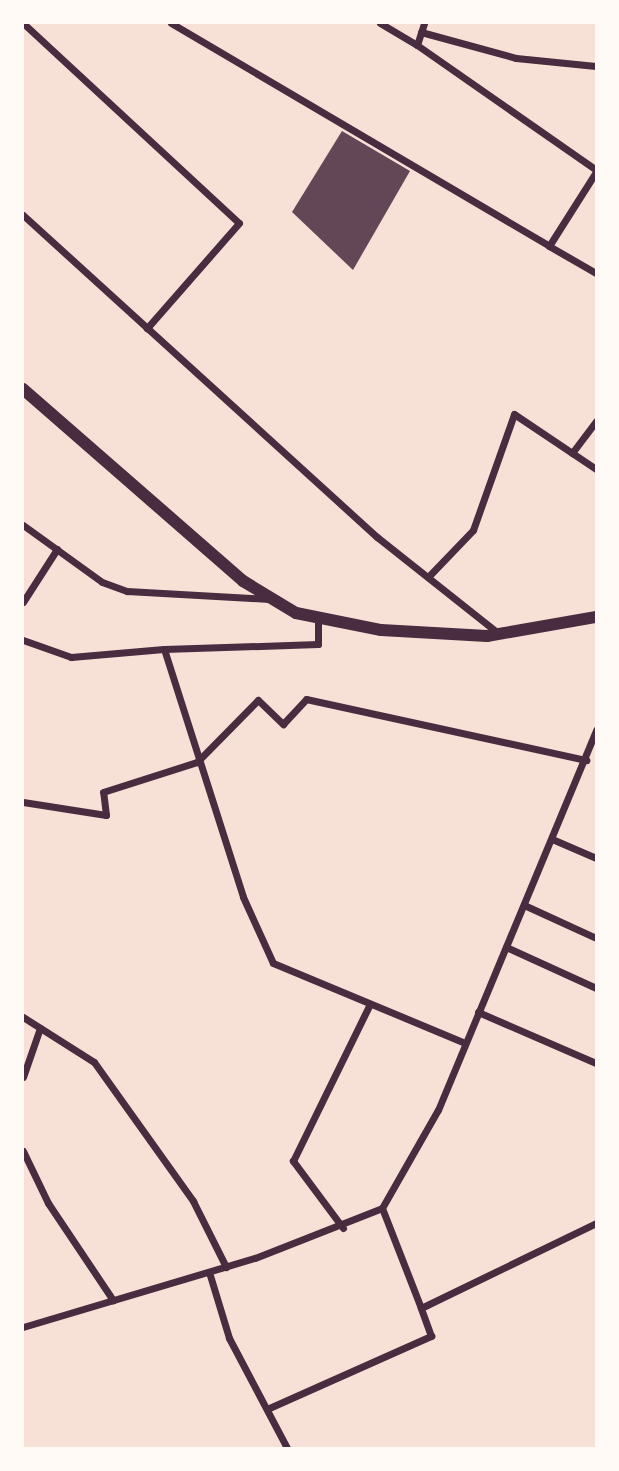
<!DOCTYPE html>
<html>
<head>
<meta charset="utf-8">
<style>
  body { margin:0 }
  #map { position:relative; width:619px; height:1471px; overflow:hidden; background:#f7e1d7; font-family:"Exo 2",sans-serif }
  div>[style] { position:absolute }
  .building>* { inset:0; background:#644757 }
  .minor>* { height:7px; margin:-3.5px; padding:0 3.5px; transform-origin:3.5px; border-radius:3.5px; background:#4a2c40 }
  .tertiary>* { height:12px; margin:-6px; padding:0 6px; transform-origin:6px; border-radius:6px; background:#4a2c40 }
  span { translate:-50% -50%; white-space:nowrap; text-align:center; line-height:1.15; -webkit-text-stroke:5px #fffaf5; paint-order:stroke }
  .frame { position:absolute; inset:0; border:24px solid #fffaf5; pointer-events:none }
</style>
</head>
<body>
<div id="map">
  <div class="building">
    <i style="clip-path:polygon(342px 131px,410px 171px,353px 270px,292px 212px)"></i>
  </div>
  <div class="minor">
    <i style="left:23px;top:23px;width:294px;rotate:42.8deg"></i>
    <i style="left:239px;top:223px;width:140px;rotate:131.2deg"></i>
    <i style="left:171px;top:23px;width:439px;rotate:30.5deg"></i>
    <i style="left:549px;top:246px;width:88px;rotate:-57.6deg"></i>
    <i style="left:380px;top:23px;width:43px;rotate:30.7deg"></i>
    <i style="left:417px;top:45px;width:23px;rotate:-72deg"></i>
    <i style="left:421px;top:32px;width:98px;rotate:15.3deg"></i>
    <i style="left:516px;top:58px;width:80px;rotate:5.7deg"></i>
    <i style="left:417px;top:45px;width:218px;rotate:34.9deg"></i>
    <i style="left:23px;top:215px;width:479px;rotate:42.3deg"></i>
    <i style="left:377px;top:537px;width:154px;rotate:38.4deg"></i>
    <i style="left:549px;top:246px;width:54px;rotate:29.9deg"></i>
    <i style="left:572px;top:453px;width:40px;rotate:-53deg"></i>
    <i style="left:23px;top:525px;width:97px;rotate:35.8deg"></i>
    <i style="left:102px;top:582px;width:27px;rotate:20deg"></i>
    <i style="left:127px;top:591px;width:142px;rotate:3.2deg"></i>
    <i style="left:428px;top:577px;width:65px;rotate:-46.2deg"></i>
    <i style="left:473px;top:530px;width:123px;rotate:-70.5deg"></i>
    <i style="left:514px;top:414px;width:99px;rotate:33.9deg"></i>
    <i style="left:23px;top:602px;width:63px;rotate:-57.3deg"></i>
    <i style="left:318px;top:620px;width:24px;rotate:90deg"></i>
    <i style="left:318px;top:644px;width:154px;rotate:178.1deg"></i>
    <i style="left:164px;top:649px;width:260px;rotate:72.3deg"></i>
    <i style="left:243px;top:897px;width:72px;rotate:65.6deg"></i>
    <i style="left:273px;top:963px;width:208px;rotate:22.6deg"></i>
    <i style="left:23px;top:640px;width:51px;rotate:19.5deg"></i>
    <i style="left:71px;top:657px;width:93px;rotate:-4.9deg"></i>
    <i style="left:23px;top:802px;width:84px;rotate:8.9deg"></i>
    <i style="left:106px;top:815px;width:23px;rotate:-97deg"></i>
    <i style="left:103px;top:792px;width:99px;rotate:-17.7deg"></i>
    <i style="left:197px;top:762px;width:87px;rotate:-45.5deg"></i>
    <i style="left:258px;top:700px;width:35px;rotate:44deg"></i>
    <i style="left:283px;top:724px;width:34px;rotate:-47deg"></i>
    <i style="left:306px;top:699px;width:287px;rotate:12.3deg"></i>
    <i style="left:552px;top:839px;width:48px;rotate:23.4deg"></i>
    <i style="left:524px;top:905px;width:79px;rotate:24.6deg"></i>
    <i style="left:506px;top:947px;width:99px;rotate:24.5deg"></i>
    <i style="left:478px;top:1012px;width:129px;rotate:23.4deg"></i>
    <i style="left:23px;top:1017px;width:84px;rotate:32.4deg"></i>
    <i style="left:94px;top:1062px;width:171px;rotate:54.5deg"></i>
    <i style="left:193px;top:1201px;width:74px;rotate:63.4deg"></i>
    <i style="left:23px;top:1077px;width:52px;rotate:-70.9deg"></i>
    <i style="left:23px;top:1151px;width:58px;rotate:64.3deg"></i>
    <i style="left:48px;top:1203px;width:117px;rotate:56.2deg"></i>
    <i style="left:382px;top:1208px;width:107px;rotate:68.7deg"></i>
    <i style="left:421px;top:1308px;width:195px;rotate:-25.9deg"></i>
    <i style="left:343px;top:1228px;width:84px;rotate:-126.7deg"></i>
    <i style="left:293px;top:1161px;width:175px;rotate:-63.9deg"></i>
    <i style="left:209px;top:1272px;width:69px;rotate:73.1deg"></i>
    <i style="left:229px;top:1338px;width:124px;rotate:62.2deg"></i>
    <i style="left:23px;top:1327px;width:242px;rotate:-16.6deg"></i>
    <i style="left:255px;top:1258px;width:136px;rotate:-21.5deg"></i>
    <i style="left:382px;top:1208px;width:113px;rotate:-60.3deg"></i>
    <i style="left:438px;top:1110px;width:412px;rotate:-67.4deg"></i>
    <i style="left:267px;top:1409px;width:180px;rotate:-24deg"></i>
    <i style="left:431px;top:1336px;width:30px;rotate:-110deg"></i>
  </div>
  <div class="tertiary">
    <i style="left:23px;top:389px;width:292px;rotate:41.1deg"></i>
    <i style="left:243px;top:581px;width:62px;rotate:31.1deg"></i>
    <i style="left:296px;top:613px;width:87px;rotate:11.3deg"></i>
    <i style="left:381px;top:630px;width:106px;rotate:3.2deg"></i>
    <i style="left:487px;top:636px;width:111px;rotate:-9.9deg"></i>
  </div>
  <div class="frame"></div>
</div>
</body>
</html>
